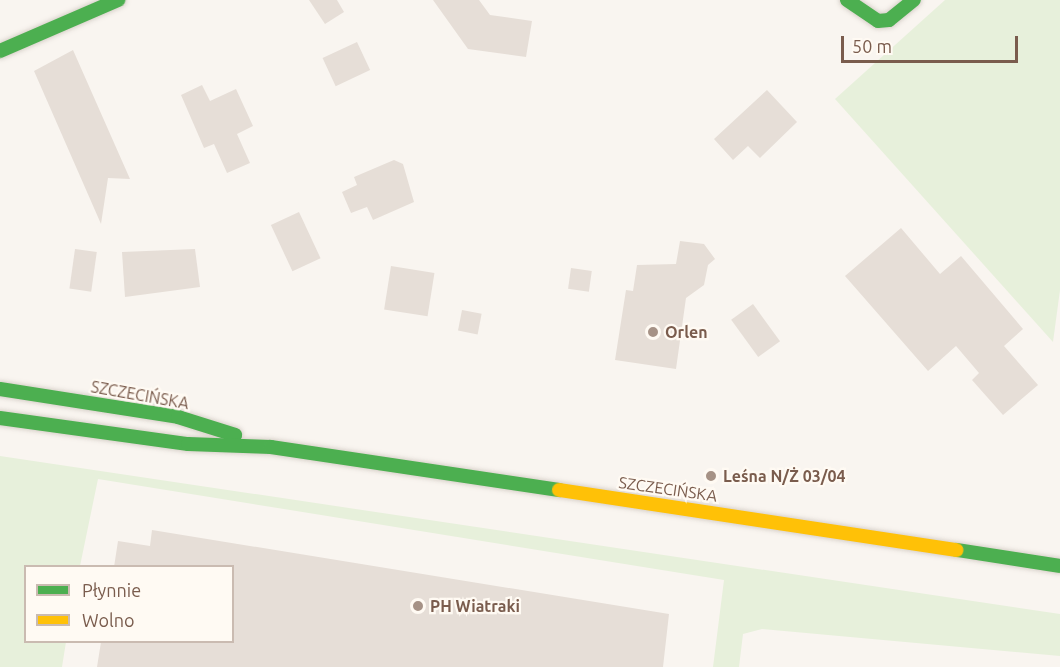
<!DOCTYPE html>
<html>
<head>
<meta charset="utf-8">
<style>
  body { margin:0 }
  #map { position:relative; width:1060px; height:667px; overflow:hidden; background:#f9f5f0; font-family:Ubuntu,sans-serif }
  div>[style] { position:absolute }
  .green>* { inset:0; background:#e7f0db }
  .building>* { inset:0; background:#e6ded7; transform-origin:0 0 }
  .roads { filter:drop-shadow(0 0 2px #d9d2cb) drop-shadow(0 0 2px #d9d2cb) }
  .fast>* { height:14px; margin:-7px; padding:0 7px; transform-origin:7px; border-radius:7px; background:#4caf50 }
  .slow>* { height:14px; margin:-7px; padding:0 7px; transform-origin:7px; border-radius:7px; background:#ffc107 }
  .dots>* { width:16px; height:16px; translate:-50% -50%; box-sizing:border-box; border:3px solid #fffaf3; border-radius:50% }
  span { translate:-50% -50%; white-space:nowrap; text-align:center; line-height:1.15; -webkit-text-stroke:4.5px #fffaf3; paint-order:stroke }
  .poi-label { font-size:16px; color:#7a5c4d; font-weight:700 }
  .left { translate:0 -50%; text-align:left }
  .street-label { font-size:16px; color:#7a5c4d }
  .legend { position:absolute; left:24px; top:565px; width:210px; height:78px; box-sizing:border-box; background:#fffaf3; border:2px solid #cabbb1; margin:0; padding:8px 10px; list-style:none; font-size:18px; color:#7a5c4d }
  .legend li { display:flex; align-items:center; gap:12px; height:30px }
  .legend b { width:30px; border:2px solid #cabbb1 }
  .scale { position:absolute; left:841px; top:36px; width:177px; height:27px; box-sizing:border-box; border:3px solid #7a5c4d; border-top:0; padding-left:8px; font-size:18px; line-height:21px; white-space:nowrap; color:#7a5c4d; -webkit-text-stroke:4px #fffaf3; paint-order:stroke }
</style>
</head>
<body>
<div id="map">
  <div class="green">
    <i style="clip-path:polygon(945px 0,1060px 0,1060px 290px,1053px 342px,835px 99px)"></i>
    <i style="clip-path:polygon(0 456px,1060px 614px,1060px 656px,762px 629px,743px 634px,739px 667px,713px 667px,724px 580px,98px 479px,80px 566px,26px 566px,26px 642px,66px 642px,62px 667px,0 667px)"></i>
  </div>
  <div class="building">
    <i style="clip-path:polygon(309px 0,337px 0,344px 12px,325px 24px)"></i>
    <i style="clip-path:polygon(433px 0,479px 0,490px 15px,532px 21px,526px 57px,468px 49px)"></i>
    <i style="left:357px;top:42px;width:31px;height:38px;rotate:65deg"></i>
    <i style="clip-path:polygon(73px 50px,130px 179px,108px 178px,101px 224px,34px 71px)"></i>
    <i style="clip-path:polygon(202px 85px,210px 101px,236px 89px,253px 126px,237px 134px,250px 163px,227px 173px,214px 144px,204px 148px,181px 95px)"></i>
    <i style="clip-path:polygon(767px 90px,797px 122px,760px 158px,748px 146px,733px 160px,714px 139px)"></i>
    <i style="clip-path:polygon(394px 160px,403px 164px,414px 202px,373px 220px,367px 207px,351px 213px,342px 192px,357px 185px,354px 177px)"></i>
    <i style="left:299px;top:212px;width:51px;height:31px;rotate:65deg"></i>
    <i style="clip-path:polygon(901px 228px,940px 274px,961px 256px,1023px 329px,1004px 346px,1038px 385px,1003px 415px,972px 380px,979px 373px,956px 346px,928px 371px,845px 276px)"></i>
    <i style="clip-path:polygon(680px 241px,704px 244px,715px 259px,708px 265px,704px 285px,686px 298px,676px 369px,615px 360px,626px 290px,633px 291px,637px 265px,676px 264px)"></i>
    <i style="left:75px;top:249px;width:22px;height:40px;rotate:8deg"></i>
    <i style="clip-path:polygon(195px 249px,200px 287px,125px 297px,122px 252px)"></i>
    <i style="left:391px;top:266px;width:44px;height:44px;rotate:9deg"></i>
    <i style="left:571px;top:268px;width:21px;height:21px;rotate:8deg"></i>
    <i style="left:753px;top:304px;width:46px;height:27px;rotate:54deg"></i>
    <i style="left:462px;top:310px;width:20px;height:21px;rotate:11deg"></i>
    <i style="clip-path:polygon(152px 530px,669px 614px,663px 667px,97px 667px,101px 642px,232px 642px,232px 567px,114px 567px,118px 541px,150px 546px)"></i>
  </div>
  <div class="roads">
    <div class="fast">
      <i style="left:847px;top:0;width:37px;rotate:34deg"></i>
      <i style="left:878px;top:21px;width:11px;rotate:-5deg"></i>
      <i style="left:889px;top:20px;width:32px;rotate:-39deg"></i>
      <i style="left:0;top:51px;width:129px;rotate:-23.4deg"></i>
      <i style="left:0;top:389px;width:180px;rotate:8.9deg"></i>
      <i style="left:178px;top:417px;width:60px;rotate:17.5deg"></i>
      <i style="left:0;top:418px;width:190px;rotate:7.9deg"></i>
      <i style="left:188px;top:444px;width:83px;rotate:2.1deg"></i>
      <i style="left:271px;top:447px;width:291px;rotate:8.5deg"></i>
      <i style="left:957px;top:550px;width:104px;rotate:8.8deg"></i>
    </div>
    <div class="slow">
      <i style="left:559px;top:490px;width:402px;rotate:8.6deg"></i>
    </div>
  </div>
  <div class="dots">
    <i style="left:653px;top:332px;background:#a69286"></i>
    <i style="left:711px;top:476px;background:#a69286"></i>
    <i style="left:418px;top:606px;background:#a69286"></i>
  </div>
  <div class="poi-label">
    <span class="left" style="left:665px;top:332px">Orlen</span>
    <span class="left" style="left:723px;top:476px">Leśna N/Ż 03/04</span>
    <span class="left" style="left:430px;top:606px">PH Wiatraki</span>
  </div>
  <div class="street-label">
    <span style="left:140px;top:395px;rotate:10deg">SZCZECIŃSKA</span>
    <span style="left:668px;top:489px;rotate:8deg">SZCZECIŃSKA</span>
  </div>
  <ul class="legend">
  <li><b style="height:8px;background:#4caf50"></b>Płynnie</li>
  <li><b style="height:8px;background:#ffc107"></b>Wolno</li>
  </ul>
  <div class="scale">50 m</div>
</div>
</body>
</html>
